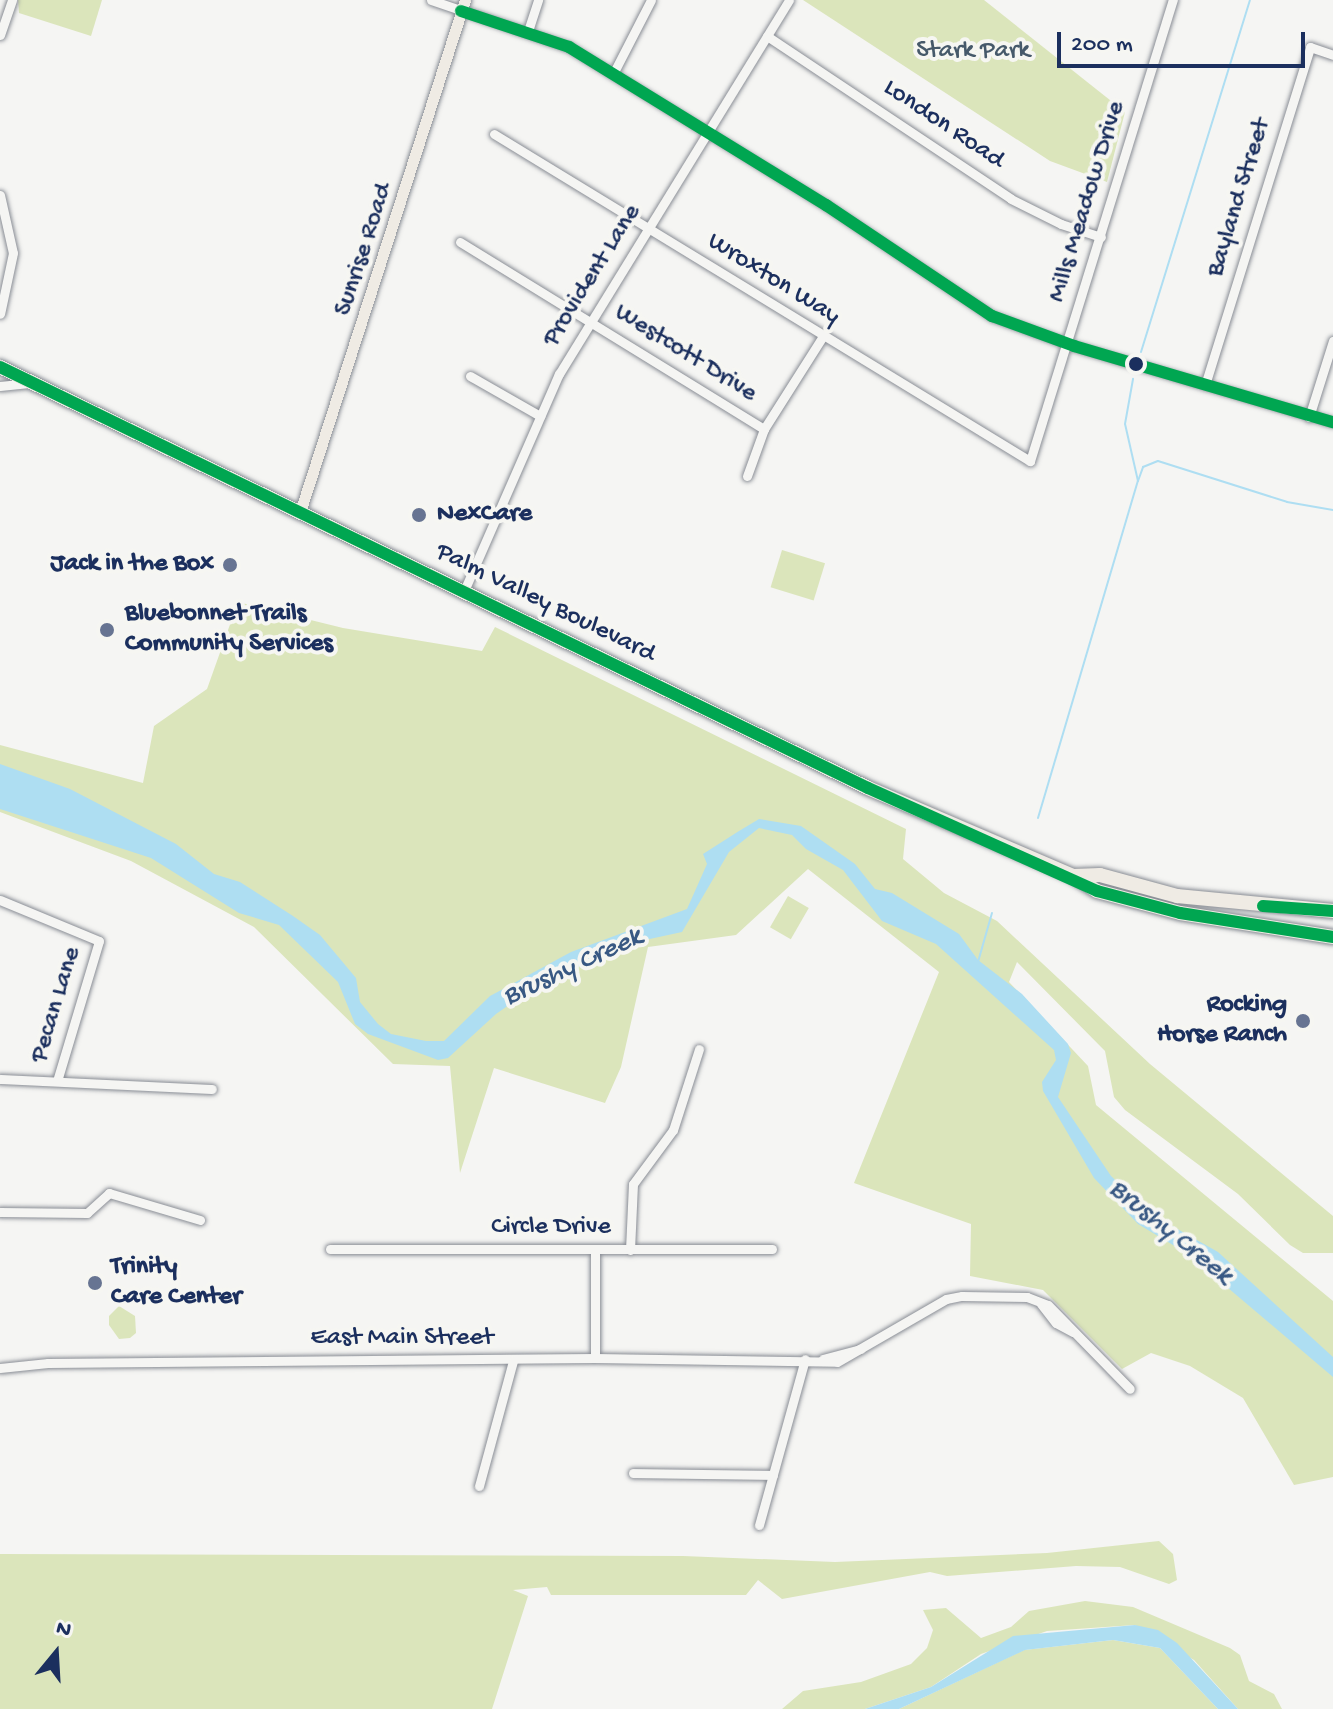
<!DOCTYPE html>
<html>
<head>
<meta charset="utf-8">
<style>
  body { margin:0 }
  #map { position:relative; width:1333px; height:1709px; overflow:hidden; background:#f5f5f3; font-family:"Gochi Hand",sans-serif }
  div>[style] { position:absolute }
  .green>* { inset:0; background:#dbe5bb; transform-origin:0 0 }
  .water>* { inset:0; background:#aedef2 }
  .stream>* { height:2px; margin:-1px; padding:0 1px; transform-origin:1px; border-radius:1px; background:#aedef2 }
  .roads { filter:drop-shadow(0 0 2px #898d95) drop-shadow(0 0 2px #898d95) }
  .minor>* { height:9px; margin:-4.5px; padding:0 4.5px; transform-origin:4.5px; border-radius:4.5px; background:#f5f5f3 }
  .major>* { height:11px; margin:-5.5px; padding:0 5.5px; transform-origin:5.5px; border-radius:5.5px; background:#efebe4 }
  .highway>* { height:14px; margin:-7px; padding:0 7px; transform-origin:7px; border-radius:7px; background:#efebe4 }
  .bus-1>* { height:12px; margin:-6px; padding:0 6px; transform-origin:6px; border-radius:6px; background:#00a651 }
  .dots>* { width:22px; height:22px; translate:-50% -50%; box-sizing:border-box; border:4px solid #f6f6f2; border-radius:50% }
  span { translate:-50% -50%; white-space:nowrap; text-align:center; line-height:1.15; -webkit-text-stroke:8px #f6f6f2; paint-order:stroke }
  .park-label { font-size:26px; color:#46596a }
  .street-label { font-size:26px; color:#1b2f5e }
  .poi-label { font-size:26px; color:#1b2f5e; font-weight:700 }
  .left { translate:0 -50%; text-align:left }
  .right { translate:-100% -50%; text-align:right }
  .water-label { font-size:28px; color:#385883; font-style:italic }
  .north { position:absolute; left:16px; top:1613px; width:80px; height:80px; -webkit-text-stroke:6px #f6f6f2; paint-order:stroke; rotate:18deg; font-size:22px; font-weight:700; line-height:32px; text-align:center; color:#1b2f5e }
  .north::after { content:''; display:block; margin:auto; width:28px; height:36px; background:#1b2f5e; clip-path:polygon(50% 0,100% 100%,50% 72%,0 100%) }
  .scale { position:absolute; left:1057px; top:32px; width:248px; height:36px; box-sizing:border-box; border:4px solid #1b2f5e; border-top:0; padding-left:10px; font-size:24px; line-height:28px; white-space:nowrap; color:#1b2f5e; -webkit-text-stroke:6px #f6f6f2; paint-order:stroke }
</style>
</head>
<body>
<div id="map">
  <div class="green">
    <i style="clip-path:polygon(18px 0,102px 0,91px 36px,19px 13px)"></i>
    <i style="clip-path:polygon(803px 0,984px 0,1125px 112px,1107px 182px,1050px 161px)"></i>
    <i style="left:782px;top:550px;width:45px;height:39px;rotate:17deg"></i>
    <i style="clip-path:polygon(238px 602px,343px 628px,482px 651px,495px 627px,906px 829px,903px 859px,944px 893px,997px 921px,1150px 1064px,1333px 1216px,1333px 1253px,1303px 1253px,1290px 1245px,1238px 1194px,1125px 1110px,1114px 1097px,1105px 1051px,1017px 962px,1009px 982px,1088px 1066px,1096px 1105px,1333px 1301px,1333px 1477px,1294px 1485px,1243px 1398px,1190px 1366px,1151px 1353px,1122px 1369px,1043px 1290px,970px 1276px,971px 1224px,854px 1183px,939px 972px,808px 869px,736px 935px,648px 947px,621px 1067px,605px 1103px,494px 1068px,460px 1173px,450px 1066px,393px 1064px,254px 927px,131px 861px,0 812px,0 745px,143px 783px,154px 726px,207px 689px)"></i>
    <i style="left:788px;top:896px;width:24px;height:36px;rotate:30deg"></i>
    <i style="clip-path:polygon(119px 1306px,135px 1316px,136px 1333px,130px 1338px,119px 1339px,109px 1325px,109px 1316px)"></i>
    <i style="clip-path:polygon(1159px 1541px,1173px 1554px,1177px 1580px,1169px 1584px,1120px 1567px,1076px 1566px,947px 1576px,930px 1572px,782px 1599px,758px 1580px,746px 1595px,551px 1595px,547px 1587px,513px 1590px,528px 1596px,492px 1709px,0 1709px,0 1554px,683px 1556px,835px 1562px,1047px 1553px)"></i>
    <i style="clip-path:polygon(1085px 1601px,1133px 1607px,1230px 1648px,1240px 1655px,1249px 1681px,1274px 1694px,1282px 1709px,1238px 1709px,1194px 1660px,1135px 1625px,1047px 1631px,981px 1654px,931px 1687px,865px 1709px,782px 1709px,803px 1691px,861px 1682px,911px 1664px,927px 1648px,933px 1630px,923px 1610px,946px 1608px,981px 1638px,1011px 1627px,1029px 1611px)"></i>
    <i style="clip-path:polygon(1113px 1640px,1160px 1648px,1218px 1709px,899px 1709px,1024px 1650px)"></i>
  </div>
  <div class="water">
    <i style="clip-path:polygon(0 764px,70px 789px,176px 844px,214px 874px,240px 882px,293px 916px,320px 935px,356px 978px,360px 1002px,378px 1024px,391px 1034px,426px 1041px,444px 1041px,490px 996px,571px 952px,687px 909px,707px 864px,703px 854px,739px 831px,759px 819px,801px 826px,855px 864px,875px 889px,892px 893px,959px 934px,978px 960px,1022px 994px,1068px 1044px,1071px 1053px,1058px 1097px,1111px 1176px,1151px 1214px,1218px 1252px,1333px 1357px,1333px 1377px,1188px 1254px,1138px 1224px,1094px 1178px,1043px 1091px,1042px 1082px,1056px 1060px,1054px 1050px,936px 944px,882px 921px,843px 870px,806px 849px,792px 835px,759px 828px,729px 852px,682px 932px,645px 940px,543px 981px,496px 1014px,448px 1058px,438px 1060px,368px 1034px,355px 1024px,338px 982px,279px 925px,239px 913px,151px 858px,0 809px)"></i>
    <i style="clip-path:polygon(1135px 1625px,1158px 1630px,1177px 1643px,1238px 1709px,1218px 1709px,1160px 1648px,1113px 1640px,1025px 1650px,899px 1709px,865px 1709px,931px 1687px,1013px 1636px)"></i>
  </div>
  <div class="stream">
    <i style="left:1141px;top:352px;width:368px;rotate:-72.8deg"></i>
    <i style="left:1138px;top:481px;width:15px;rotate:-70deg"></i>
    <i style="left:1143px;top:467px;width:16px;rotate:-22deg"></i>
    <i style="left:1158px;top:461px;width:135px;rotate:17.6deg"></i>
    <i style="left:1287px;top:502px;width:47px;rotate:9.9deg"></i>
    <i style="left:1038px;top:818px;width:352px;rotate:-73.5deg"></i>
    <i style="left:1138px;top:481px;width:58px;rotate:-102.8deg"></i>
    <i style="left:1125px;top:424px;width:46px;rotate:-79.9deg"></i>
    <i style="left:978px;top:962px;width:51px;rotate:-74.1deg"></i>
  </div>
  <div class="roads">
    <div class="minor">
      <i style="left:431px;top:0;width:146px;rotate:18.8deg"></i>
      <i style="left:569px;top:47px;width:302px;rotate:31.6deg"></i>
      <i style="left:826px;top:205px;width:200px;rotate:33.8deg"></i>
      <i style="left:992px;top:316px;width:87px;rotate:20.1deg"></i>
      <i style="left:1074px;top:346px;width:270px;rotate:16.4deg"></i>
      <i style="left:528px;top:31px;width:33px;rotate:-72deg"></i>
      <i style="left:0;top:35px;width:37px;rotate:-71deg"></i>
      <i style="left:767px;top:36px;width:293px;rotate:33.7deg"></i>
      <i style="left:1011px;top:199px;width:56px;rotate:26.6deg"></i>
      <i style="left:1061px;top:224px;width:42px;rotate:18deg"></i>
      <i style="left:613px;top:74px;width:83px;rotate:-62.8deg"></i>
      <i style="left:494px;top:134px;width:628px;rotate:31.39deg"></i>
      <i style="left:1030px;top:461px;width:483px;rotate:-72.8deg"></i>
      <i style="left:0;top:195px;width:59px;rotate:77.4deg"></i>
      <i style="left:13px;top:253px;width:62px;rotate:102deg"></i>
      <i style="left:460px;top:242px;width:357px;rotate:31.6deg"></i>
      <i style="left:470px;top:376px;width:81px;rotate:29.7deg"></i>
      <i style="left:1205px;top:385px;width:354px;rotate:-72.7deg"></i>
      <i style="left:1310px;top:47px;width:24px;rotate:19deg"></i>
      <i style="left:0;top:386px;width:29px;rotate:-6deg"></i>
      <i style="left:1309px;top:417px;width:80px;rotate:-72.5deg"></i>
      <i style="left:747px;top:476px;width:50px;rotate:-70.1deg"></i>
      <i style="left:764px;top:429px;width:110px;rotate:-57.6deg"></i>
      <i style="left:464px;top:591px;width:237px;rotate:-66.4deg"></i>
      <i style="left:559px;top:374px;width:439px;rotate:-58.4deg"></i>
      <i style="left:0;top:900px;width:107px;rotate:22.5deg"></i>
      <i style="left:99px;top:941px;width:146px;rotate:106.7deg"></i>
      <i style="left:0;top:1079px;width:212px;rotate:2.7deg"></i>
      <i style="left:0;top:1212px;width:87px;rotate:0.7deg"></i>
      <i style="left:87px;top:1213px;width:30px;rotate:-42deg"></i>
      <i style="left:109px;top:1193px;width:95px;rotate:16.5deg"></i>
      <i style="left:330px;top:1249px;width:442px"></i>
      <i style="left:595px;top:1250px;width:108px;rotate:90deg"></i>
      <i style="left:630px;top:1250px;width:66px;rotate:-87.4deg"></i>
      <i style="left:633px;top:1184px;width:67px;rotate:-53.5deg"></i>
      <i style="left:673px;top:1130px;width:85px;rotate:-72.2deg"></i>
      <i style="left:1041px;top:1304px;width:24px;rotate:52deg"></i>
      <i style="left:1056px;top:1323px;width:19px;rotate:28deg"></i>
      <i style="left:823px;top:1359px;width:39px;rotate:-15deg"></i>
      <i style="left:0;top:1368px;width:48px;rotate:-5.9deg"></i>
      <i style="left:48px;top:1363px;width:547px;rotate:-0.52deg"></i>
      <i style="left:595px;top:1358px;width:242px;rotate:0.9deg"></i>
      <i style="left:837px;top:1362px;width:126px;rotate:-30deg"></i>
      <i style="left:946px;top:1299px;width:16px;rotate:-11deg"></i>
      <i style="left:962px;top:1296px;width:65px;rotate:0.9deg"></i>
      <i style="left:1027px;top:1297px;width:22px;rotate:21deg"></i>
      <i style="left:1048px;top:1305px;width:117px;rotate:45.7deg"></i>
      <i style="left:633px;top:1473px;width:140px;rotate:0.8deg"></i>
      <i style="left:479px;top:1486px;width:130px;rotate:-74.8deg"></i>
      <i style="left:759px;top:1525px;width:172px;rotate:-74.5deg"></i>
    </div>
    <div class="major">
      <i style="left:300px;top:512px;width:538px;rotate:-72.14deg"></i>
    </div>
    <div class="highway">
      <i style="left:0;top:367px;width:965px;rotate:25.87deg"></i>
      <i style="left:868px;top:788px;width:223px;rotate:23.2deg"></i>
      <i style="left:1073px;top:876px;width:28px;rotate:32deg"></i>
      <i style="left:1097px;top:891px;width:86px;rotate:14.8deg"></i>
      <i style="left:1180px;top:913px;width:155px;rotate:8.9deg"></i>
      <i style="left:1073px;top:876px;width:27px;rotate:-2deg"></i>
      <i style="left:1100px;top:875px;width:80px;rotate:15.3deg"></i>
      <i style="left:1177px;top:896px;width:157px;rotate:5.5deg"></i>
    </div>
  </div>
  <div class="bus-1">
    <i style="left:461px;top:11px;width:114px;rotate:18.4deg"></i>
    <i style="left:569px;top:47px;width:302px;rotate:31.6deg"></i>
    <i style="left:826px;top:205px;width:200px;rotate:33.8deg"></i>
    <i style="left:992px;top:316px;width:87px;rotate:20.1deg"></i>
    <i style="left:1074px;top:346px;width:270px;rotate:16.4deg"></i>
    <i style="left:0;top:367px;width:965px;rotate:25.87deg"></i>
    <i style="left:868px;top:788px;width:251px;rotate:24.2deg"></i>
    <i style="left:1097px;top:891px;width:86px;rotate:14.8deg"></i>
    <i style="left:1180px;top:913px;width:155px;rotate:8.9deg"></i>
    <i style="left:1263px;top:906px;width:70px;rotate:4.1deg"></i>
  </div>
  <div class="dots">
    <i style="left:1136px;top:364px;background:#1b2f5e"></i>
    <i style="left:419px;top:515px;background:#677492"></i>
    <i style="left:230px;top:565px;background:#677492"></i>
    <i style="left:107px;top:630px;background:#677492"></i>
    <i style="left:1303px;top:1021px;background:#677492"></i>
    <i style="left:95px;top:1283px;background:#677492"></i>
  </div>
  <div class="park-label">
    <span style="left:973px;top:52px">Stark Park</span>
  </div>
  <div class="street-label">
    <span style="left:943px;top:125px;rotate:34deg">London Road</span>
    <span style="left:1240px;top:198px;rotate:-73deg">Bayland Street</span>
    <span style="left:1088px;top:202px;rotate:-73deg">Mills Meadow Drive</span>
    <span style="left:365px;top:250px;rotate:-72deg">Sunrise Road</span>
    <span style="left:593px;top:276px;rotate:-58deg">Provident Lane</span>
    <span style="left:773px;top:280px;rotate:32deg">Wroxton Way</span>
    <span style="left:685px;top:354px;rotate:32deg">Westcott Drive</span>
    <span style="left:545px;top:604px;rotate:26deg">Palm Valley Boulevard</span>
    <span style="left:57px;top:1005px;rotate:-73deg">Pecan Lane</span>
    <span style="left:551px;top:1228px">Circle Drive</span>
    <span style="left:402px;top:1339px">East Main Street</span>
  </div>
  <div class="poi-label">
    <span class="left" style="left:437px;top:515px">NexCare</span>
    <span class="right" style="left:214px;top:565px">Jack in the Box</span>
    <span class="left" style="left:125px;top:630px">Bluebonnet Trails<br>Community Services</span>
    <span class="right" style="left:1287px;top:1021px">Rocking<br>Horse Ranch</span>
    <span class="left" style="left:111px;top:1283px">Trinity<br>Care Center</span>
  </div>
  <div class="water-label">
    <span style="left:573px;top:968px;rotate:-25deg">Brushy Creek</span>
    <span style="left:1170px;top:1233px;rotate:39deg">Brushy Creek</span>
  </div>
  <div class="north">N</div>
  <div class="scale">200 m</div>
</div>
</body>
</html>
